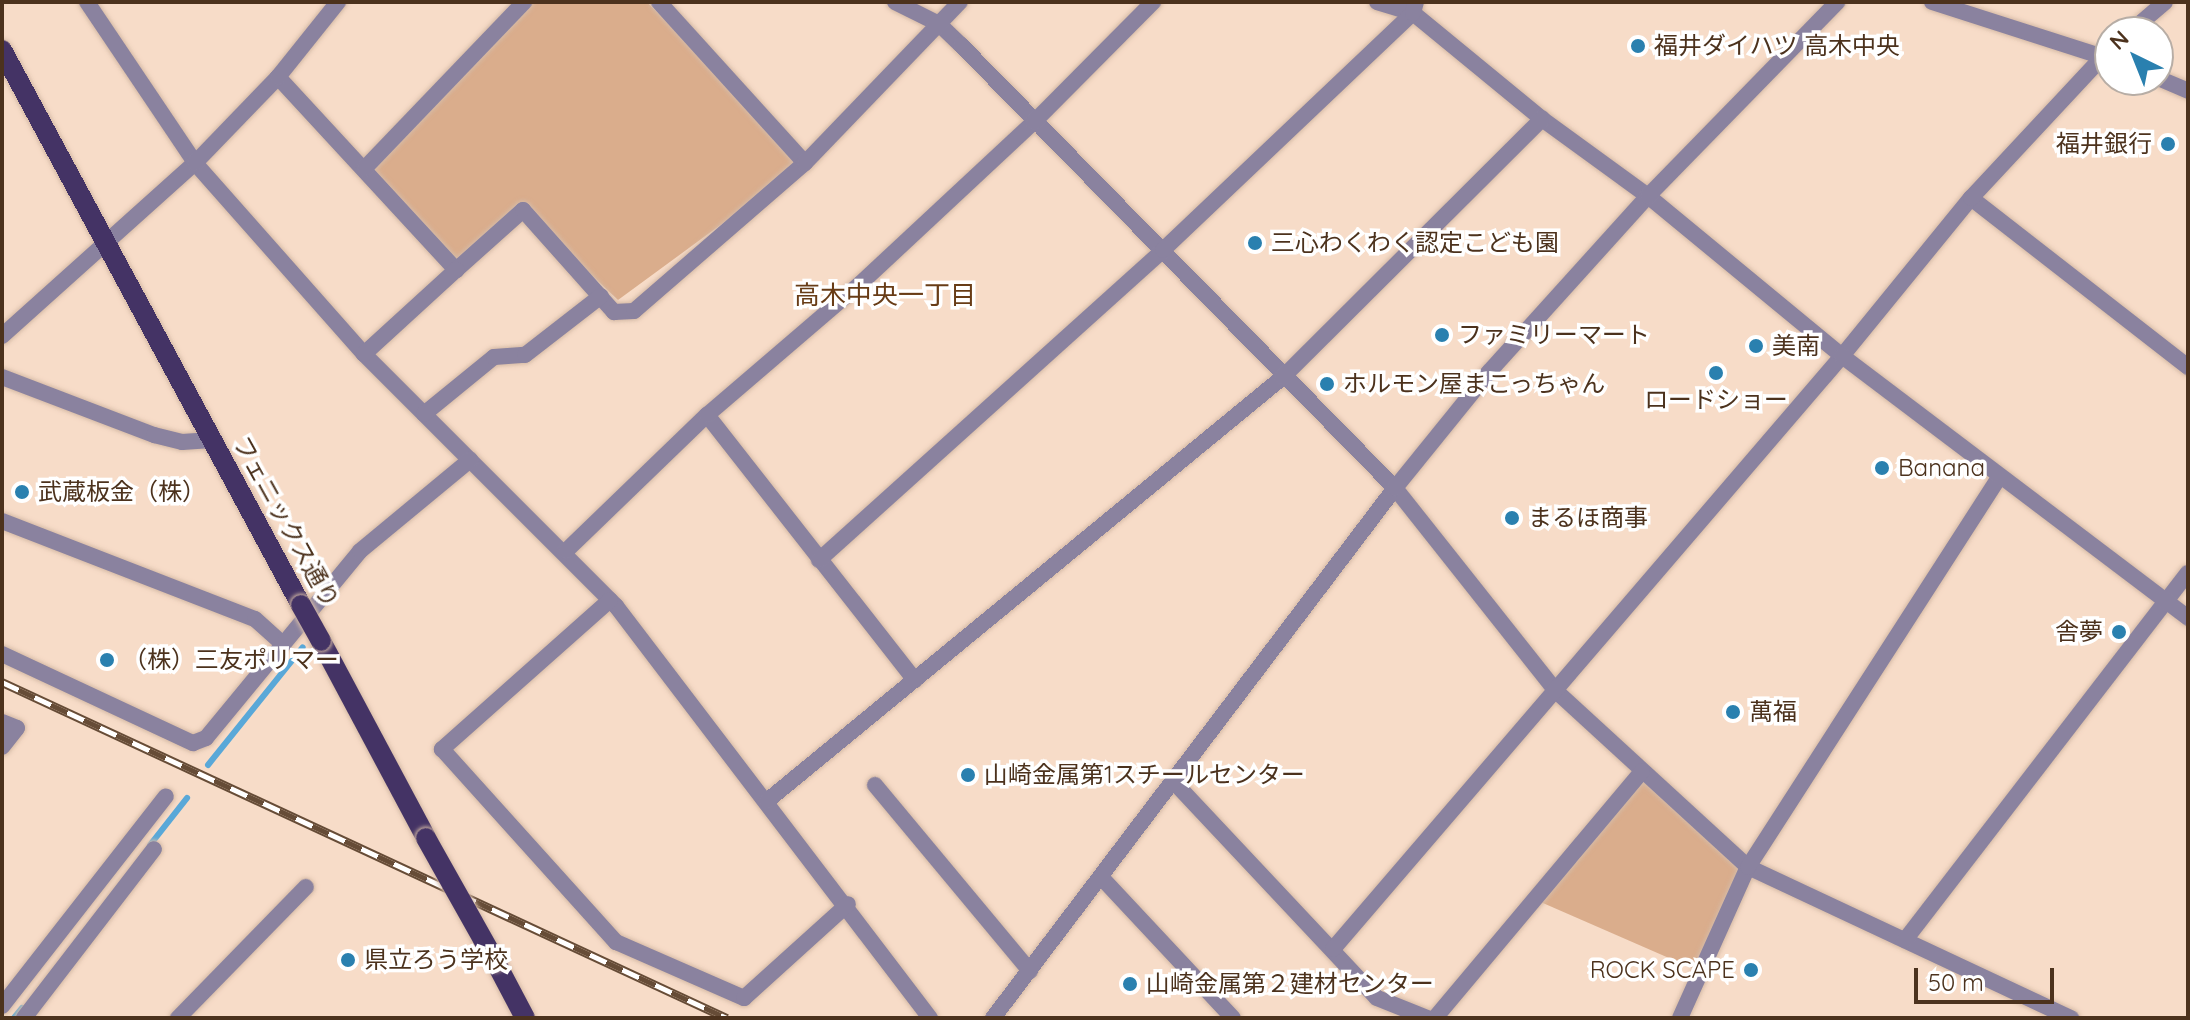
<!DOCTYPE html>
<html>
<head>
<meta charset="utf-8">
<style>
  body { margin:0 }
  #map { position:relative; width:2190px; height:1020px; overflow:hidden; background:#f7dcc8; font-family:Quicksand,"Noto Sans JP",sans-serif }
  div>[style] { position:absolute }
  .green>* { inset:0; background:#daad8c }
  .stream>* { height:6px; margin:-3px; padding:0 3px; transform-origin:3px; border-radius:3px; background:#59a8d8 }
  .roads { filter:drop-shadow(0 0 2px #d5baa6) drop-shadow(0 0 2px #d5baa6) }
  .minor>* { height:16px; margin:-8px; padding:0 8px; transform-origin:8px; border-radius:8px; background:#8a829f }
  .tertiary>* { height:16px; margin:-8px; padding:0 8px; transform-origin:8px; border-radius:8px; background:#8a829f }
  .primary>* { height:20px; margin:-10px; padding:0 10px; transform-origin:10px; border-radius:10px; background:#443365 }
  .rail>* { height:9px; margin-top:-4.5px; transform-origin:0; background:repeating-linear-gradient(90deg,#fff 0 18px,#664c37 0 36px); box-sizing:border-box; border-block:2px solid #664c37 }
  .bridges { filter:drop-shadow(0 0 2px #d5baa6) drop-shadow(0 0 2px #d5baa6) }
  .primary-bridge>* { height:20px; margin:-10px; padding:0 10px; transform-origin:10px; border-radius:10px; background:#443365 }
  .dots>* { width:22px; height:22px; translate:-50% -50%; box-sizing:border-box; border:4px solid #fff; border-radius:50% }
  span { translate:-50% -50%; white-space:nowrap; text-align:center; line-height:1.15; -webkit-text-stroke:7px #fff; paint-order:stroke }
  .poi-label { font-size:24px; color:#4c321d }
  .left { translate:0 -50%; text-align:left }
  .right { translate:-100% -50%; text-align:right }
  .street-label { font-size:24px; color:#4c321d }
  .neighbourhood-label { font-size:26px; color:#683c16 }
  .frame { position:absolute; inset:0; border:4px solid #4c321d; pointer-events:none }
  .north { position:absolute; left:2094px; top:16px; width:80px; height:80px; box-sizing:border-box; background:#fff; border:2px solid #b7ada5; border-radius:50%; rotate:317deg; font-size:22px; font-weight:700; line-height:32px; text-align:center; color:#4c321d }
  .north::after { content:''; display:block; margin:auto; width:28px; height:36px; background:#2a80af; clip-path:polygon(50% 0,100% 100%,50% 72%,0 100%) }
  .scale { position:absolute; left:1914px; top:968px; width:140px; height:36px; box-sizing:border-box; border:4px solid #4c321d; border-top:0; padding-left:10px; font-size:24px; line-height:28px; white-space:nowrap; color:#4c321d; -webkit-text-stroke:6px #fff; paint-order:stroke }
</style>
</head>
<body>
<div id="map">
  <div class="green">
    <i style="clip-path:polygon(524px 2px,647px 2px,805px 163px,618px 300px,523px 210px,456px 270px,365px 168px)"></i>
    <i style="clip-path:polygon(1642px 771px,1748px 867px,1701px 972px,1536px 900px)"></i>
  </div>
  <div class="stream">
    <i style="left:208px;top:765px;width:151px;rotate:-51.2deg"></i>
    <i style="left:150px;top:845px;width:60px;rotate:-51.8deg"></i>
    <i style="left:14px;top:1018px;width:13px;rotate:-51deg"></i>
  </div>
  <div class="roads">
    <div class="minor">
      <i style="left:87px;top:2px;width:194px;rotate:56.1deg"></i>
      <i style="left:195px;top:163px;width:255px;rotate:48.5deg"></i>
      <i style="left:364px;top:354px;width:356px;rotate:45deg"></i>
      <i style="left:616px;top:606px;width:518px;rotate:52.69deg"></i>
      <i style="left:659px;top:2px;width:217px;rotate:47.8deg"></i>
      <i style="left:895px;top:2px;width:49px;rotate:26.6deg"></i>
      <i style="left:939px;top:24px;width:30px;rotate:44deg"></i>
      <i style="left:961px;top:45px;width:620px;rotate:45.59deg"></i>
      <i style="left:1395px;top:488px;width:259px;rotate:51.6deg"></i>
      <i style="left:1556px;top:691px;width:260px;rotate:42.5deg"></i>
      <i style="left:1748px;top:867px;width:357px;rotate:25.1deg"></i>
      <i style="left:1377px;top:2px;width:38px;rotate:17deg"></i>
      <i style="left:1413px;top:13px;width:167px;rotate:39.4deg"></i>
      <i style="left:1542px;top:119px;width:131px;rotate:36deg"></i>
      <i style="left:2130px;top:32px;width:46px;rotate:-40.6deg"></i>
      <i style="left:278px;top:77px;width:263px;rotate:47.3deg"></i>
      <i style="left:456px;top:270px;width:90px;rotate:-41.8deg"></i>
      <i style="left:523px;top:210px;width:137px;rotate:48.3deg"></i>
      <i style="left:614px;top:312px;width:20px;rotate:-3deg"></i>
      <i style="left:634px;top:311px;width:226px;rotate:-40.9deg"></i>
      <i style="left:805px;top:163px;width:223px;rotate:-46.1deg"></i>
      <i style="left:365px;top:168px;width:230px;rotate:-46.2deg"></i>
      <i style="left:1971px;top:198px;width:275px;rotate:37.9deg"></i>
      <i style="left:364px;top:354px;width:125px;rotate:-42.4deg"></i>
      <i style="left:424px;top:414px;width:90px;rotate:-39.2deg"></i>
      <i style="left:494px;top:357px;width:31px;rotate:-4deg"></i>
      <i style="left:525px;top:355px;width:96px;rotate:-37.8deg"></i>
      <i style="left:707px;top:415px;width:337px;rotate:51.9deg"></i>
      <i style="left:2px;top:521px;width:271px;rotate:21.2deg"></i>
      <i style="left:255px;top:619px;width:38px;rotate:42deg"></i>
      <i style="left:566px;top:551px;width:196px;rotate:-44deg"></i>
      <i style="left:707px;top:415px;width:201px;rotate:-40.6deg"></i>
      <i style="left:860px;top:284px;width:238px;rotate:-43deg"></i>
      <i style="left:1034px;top:122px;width:169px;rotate:-45.2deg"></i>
      <i style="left:819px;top:560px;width:463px;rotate:-42deg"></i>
      <i style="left:1163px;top:250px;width:344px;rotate:-43.5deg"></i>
      <i style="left:1413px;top:13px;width:11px;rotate:-75deg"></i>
      <i style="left:610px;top:600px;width:225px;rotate:138.4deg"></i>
      <i style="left:442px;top:749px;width:260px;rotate:48deg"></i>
      <i style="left:616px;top:942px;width:140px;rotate:23.6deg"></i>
      <i style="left:744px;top:998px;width:140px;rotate:-42.1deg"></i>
      <i style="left:2px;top:654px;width:211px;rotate:25deg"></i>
      <i style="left:193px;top:743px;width:14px;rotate:-21deg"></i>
      <i style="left:206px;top:738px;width:242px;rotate:-50.5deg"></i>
      <i style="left:360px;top:551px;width:143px;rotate:-39.6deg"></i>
      <i style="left:2px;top:722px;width:16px;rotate:22deg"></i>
      <i style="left:17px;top:728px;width:24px;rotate:128deg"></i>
      <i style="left:1174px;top:782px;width:296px;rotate:46.8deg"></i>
      <i style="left:1377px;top:998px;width:54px;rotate:21.8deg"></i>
      <i style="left:875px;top:785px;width:242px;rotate:50.2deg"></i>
      <i style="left:767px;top:801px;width:668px;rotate:-39.41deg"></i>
      <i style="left:1283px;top:377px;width:366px;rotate:-44.9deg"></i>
      <i style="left:1101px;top:877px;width:193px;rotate:46.9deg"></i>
      <i style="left:1905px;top:940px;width:463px;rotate:-52.4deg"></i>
      <i style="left:1333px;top:949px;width:781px;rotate:-49.36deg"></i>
      <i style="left:1842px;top:356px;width:204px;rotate:-50.8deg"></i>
      <i style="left:1971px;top:198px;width:204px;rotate:-47deg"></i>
      <i style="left:2px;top:1006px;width:266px;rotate:-52deg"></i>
      <i style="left:24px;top:1018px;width:213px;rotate:-52.4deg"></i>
      <i style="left:178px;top:1018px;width:183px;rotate:-45.7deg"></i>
      <i style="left:993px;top:1018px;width:665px;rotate:-52.82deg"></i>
      <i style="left:1435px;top:1018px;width:322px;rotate:-50deg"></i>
      <i style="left:1680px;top:1018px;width:166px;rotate:-65.8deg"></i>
      <i style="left:1748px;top:867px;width:465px;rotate:-57.2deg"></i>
    </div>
    <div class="tertiary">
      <i style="left:1932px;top:2px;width:187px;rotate:17.8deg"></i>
      <i style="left:2158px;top:78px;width:33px;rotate:23deg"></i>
      <i style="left:1648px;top:196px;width:251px;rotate:39.5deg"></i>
      <i style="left:1842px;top:356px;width:434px;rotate:37.1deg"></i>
      <i style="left:2px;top:336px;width:259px;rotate:-41.9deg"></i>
      <i style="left:195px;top:163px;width:120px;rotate:-46deg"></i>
      <i style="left:278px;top:77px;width:96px;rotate:-51.3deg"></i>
      <i style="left:2px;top:377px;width:163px;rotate:20.9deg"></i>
      <i style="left:154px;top:435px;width:29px;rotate:14deg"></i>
      <i style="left:182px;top:442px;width:30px;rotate:-4deg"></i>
      <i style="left:1395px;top:488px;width:149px;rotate:-51deg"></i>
      <i style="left:1489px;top:372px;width:237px;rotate:-47.9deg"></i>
      <i style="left:1648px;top:196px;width:271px;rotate:-45.7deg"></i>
    </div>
    <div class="primary">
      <i style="left:2px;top:50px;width:630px;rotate:61.69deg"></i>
      <i style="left:321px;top:641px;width:223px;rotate:61.9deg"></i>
      <i style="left:495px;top:961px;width:64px;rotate:62.2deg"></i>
    </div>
  </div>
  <div class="rail">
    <i style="left:2px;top:682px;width:799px;rotate:24.87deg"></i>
  </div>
  <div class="bridges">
    <div class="primary-bridge">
      <i style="left:301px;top:605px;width:41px;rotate:60.9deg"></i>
      <i style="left:426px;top:838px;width:141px;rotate:60.7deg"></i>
    </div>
  </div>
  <div class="dots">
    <i style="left:1638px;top:46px;background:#2a80af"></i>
    <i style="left:2168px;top:144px;background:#2a80af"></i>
    <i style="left:1255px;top:243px;background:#2a80af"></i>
    <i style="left:1442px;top:335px;background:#2a80af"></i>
    <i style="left:1756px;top:346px;background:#2a80af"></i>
    <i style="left:1716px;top:373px;background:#2a80af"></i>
    <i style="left:1327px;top:384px;background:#2a80af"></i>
    <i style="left:1882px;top:468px;background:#2a80af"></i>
    <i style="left:22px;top:492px;background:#2a80af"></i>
    <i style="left:1512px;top:518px;background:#2a80af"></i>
    <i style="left:2119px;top:632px;background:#2a80af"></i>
    <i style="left:107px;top:660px;background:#2a80af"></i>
    <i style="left:1733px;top:712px;background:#2a80af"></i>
    <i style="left:968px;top:775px;background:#2a80af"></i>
    <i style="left:348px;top:960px;background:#2a80af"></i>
    <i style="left:1751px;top:970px;background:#2a80af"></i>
    <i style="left:1130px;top:984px;background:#2a80af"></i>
  </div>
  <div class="poi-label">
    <span class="left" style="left:1654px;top:46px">福井ダイハツ 高木中央</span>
    <span class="right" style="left:2152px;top:144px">福井銀行</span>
    <span class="left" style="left:1271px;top:243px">三心わくわく認定こども園</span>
    <span class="left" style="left:1458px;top:335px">ファミリーマート</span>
    <span class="left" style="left:1772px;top:346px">美南</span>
    <span class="left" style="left:1343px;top:384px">ホルモン屋まこっちゃん</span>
    <span style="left:1716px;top:400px">ロードショー</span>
    <span class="left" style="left:1898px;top:468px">Banana</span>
    <span class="left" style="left:38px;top:492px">武蔵板金（株）</span>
    <span class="left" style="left:1528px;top:518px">まるほ商事</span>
    <span class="right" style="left:2103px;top:632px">舎夢</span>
    <span class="left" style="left:123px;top:660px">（株）三友ポリマー</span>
    <span class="left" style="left:1749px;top:712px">萬福</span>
    <span class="left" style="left:984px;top:775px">山崎金属第1スチールセンター</span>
    <span class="left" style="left:364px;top:960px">県立ろう学校</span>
    <span class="right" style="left:1735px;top:970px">ROCK SCAPE</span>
    <span class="left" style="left:1146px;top:984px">山崎金属第２建材センター</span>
  </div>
  <div class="street-label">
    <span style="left:286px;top:522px;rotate:61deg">フェニックス通り</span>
  </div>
  <div class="neighbourhood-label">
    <span style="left:885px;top:295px">高木中央一丁目</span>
  </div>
  <div class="frame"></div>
  <div class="north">N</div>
  <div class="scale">50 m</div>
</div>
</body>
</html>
